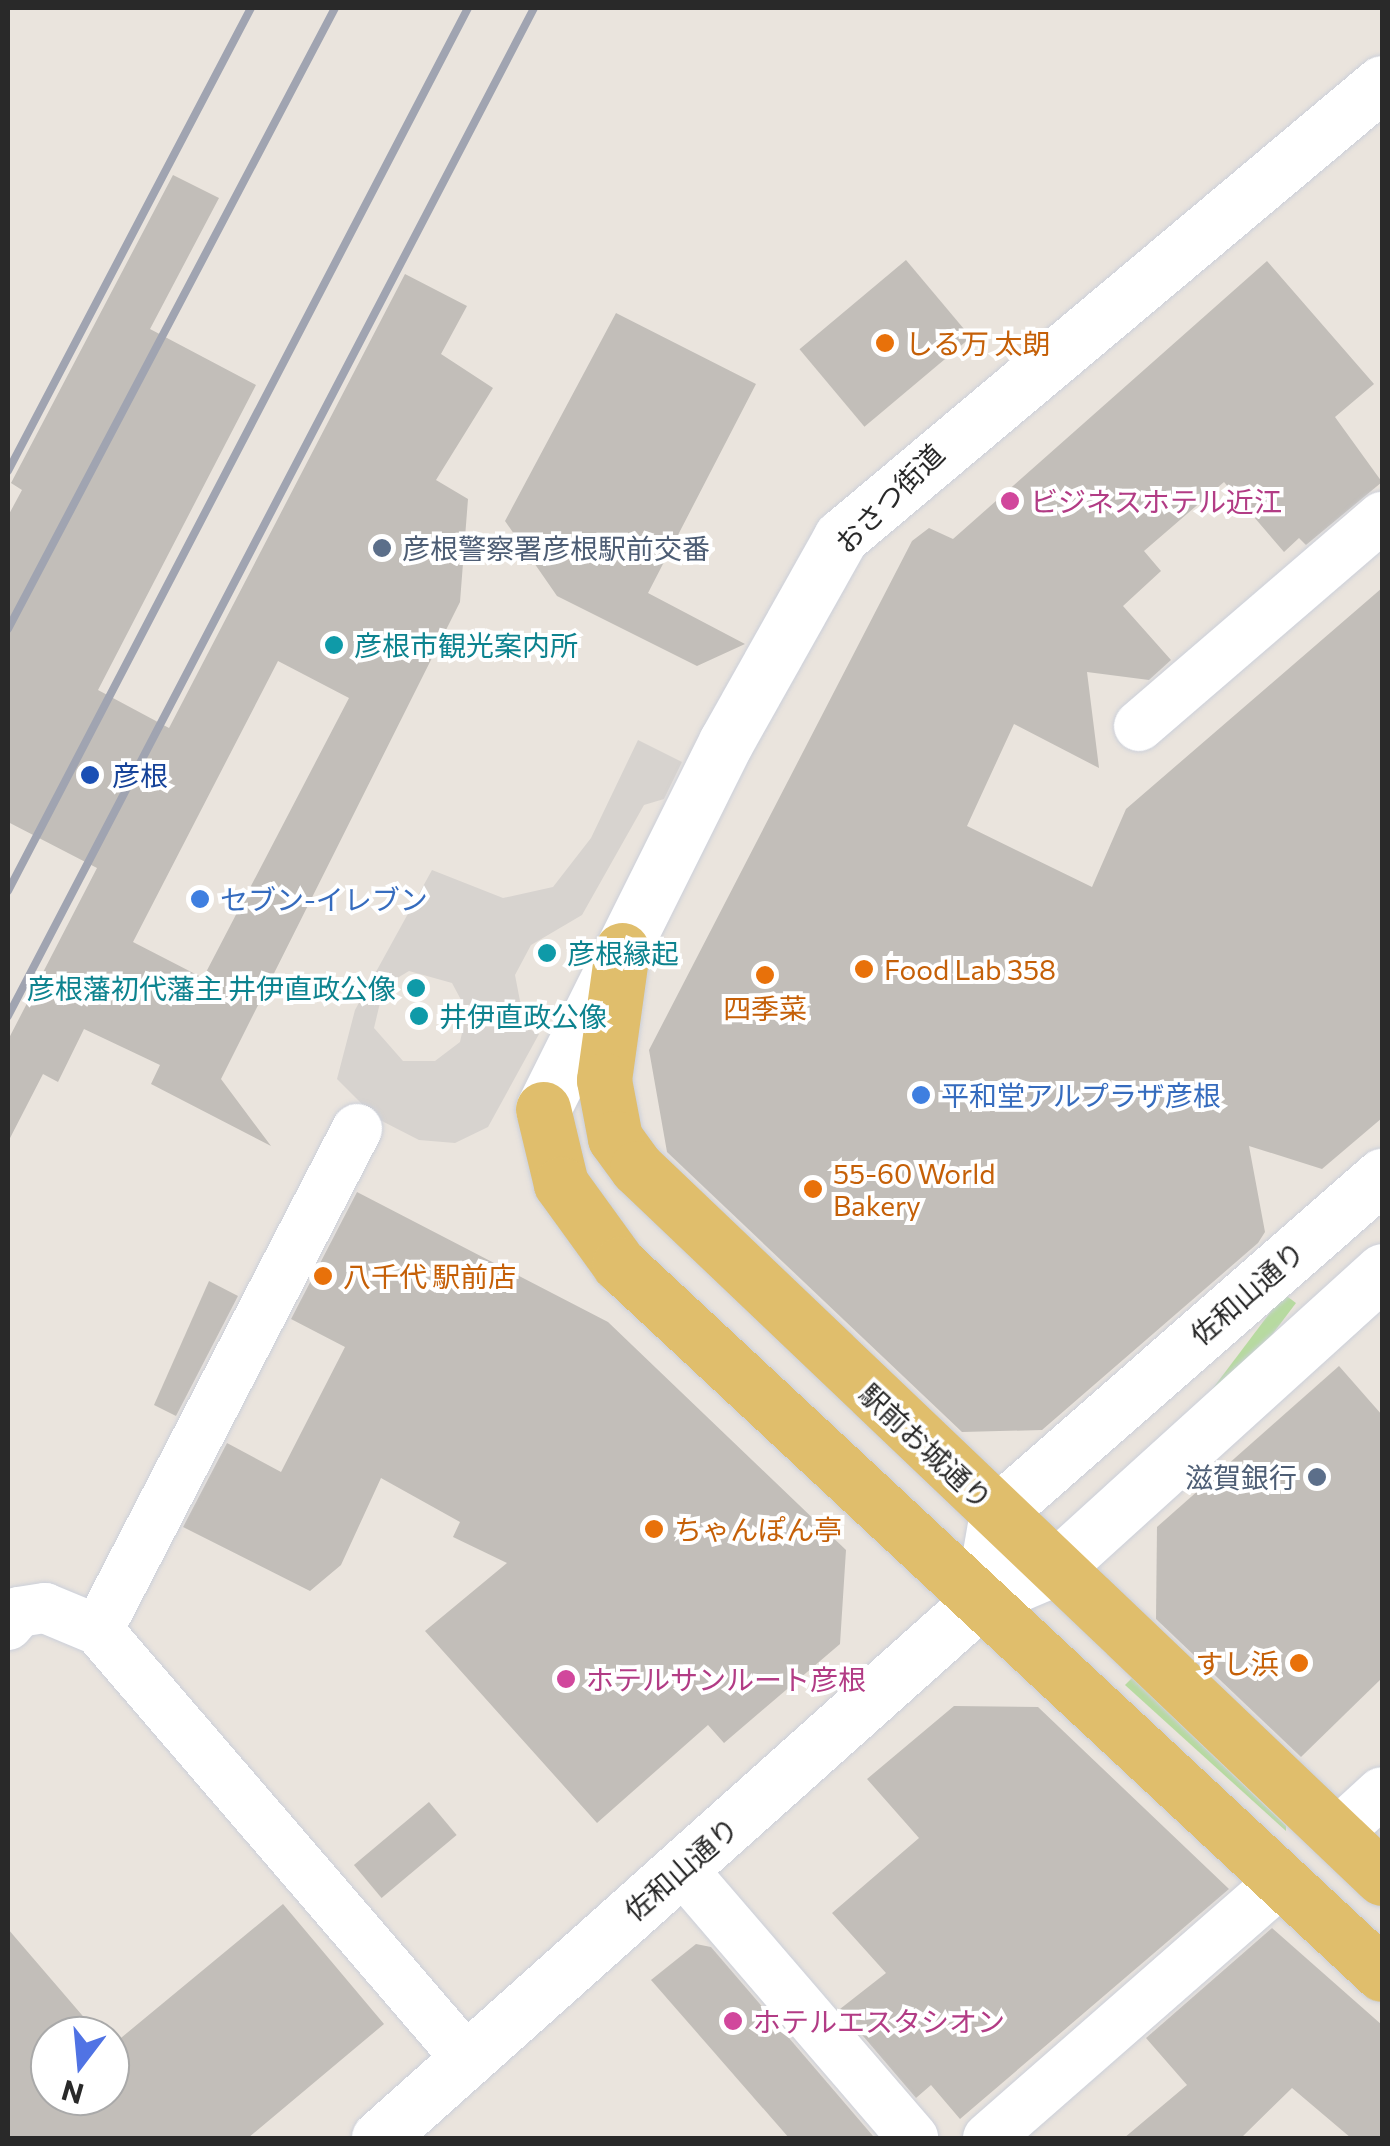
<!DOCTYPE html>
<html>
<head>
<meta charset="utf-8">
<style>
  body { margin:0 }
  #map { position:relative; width:1390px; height:2146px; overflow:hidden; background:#eae4dd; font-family:Commissioner,"Noto Sans JP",sans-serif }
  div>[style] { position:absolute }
  .green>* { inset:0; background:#b7daa0; transform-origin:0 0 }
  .plaza>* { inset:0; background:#d7d3cf }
  .building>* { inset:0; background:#c2beb9; transform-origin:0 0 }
  .roads { filter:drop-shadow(0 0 2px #cbcfd9) drop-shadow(0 0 2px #cbcfd9) }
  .street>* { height:50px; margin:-25px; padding:0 25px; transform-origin:25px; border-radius:25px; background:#fff }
  .secondary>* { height:55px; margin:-27.5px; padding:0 27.5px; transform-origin:27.5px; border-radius:27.5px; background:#fff }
  .primary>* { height:55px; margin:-27.5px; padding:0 27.5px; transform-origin:27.5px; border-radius:27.5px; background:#e0be6c }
  .rail>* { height:8px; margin:-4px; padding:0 4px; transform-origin:4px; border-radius:4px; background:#a0a4b1 }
  .dots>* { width:28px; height:28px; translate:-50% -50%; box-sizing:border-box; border:5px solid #fff; border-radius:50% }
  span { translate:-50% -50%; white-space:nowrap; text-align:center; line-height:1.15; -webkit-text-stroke:8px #fff; paint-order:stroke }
  .food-label { font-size:28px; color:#c56008 }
  .left { translate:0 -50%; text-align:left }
  .right { translate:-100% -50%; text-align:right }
  .street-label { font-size:28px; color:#292929 }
  .hotel-label { font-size:28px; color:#b23c85 }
  .service-label { font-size:28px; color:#4e5e75 }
  .culture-label { font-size:28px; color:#0d838f }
  .transit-label { font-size:28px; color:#164399 }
  .shop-label { font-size:28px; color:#366cbe }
  .frame { position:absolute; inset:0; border:10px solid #292929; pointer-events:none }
  .north { position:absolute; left:30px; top:2016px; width:100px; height:100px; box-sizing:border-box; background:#fff; border:2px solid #a9a9a9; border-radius:50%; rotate:196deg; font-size:28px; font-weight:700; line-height:40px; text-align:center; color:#292929 }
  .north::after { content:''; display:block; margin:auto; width:35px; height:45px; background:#5073e4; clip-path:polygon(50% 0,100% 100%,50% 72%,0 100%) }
</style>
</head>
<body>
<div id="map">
  <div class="green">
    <i style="left:1284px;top:1294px;width:15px;height:197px;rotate:37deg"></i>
    <i style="clip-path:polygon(1132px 1678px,1286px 1826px,1286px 1831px,1125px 1685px)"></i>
  </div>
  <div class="plaza">
    <i style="clip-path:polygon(evenodd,638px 740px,682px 762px,664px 799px,644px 805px,582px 915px,531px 945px,515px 975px,525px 1027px,539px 1034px,488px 1127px,455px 1143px,419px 1140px,376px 1118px,337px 1079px,355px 1010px,432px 870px,503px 898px,553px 887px,591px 838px,638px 740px,409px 971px,452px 983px,467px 1011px,460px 1042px,435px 1061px,403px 1061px,374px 1028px,384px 986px,409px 971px)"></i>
  </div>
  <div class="building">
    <i style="clip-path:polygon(evenodd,173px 175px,219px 198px,150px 329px,256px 385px,98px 690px,169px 728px,405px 274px,467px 306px,441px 354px,493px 388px,436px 480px,468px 499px,460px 602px,221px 1079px,271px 1146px,151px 1084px,160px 1065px,84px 1029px,58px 1082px,43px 1074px,8px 1142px,8px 1040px,97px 868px,8px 822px,8px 516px,22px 490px,11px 483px,173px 175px,278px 661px,349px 698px,203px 978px,133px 942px,278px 661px)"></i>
    <i style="left:906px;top:260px;width:101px;height:139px;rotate:50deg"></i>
    <i style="clip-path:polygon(1267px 261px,1374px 384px,1335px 417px,1382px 482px,1306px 545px,1299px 538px,1284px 552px,1224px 482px,1144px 551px,1161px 571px,1123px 606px,1171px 660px,1149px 680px,1087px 672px,1099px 768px,1014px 724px,967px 826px,1092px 887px,1126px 809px,1382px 588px,1382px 1118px,1322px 1169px,1249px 1146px,1265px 1232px,1258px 1243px,1042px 1430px,962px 1432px,667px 1152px,649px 1050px,912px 541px,929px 528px,953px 539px)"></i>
    <i style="clip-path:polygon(616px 313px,756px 384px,648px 593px,745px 644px,697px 666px,557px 596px,505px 521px)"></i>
    <i style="clip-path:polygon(357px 1192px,608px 1322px,846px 1550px,840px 1644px,724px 1743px,708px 1725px,597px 1823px,425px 1631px,507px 1563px,453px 1537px,460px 1522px,381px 1478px,341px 1565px,310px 1591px,183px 1527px,227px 1443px,281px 1472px,345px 1347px,291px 1319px)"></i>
    <i style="clip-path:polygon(209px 1281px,238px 1296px,176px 1416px,154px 1405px)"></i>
    <i style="clip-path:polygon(1339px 1366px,1382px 1415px,1382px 1678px,1301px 1757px,1156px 1619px,1157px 1527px)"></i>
    <i style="clip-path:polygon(954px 1706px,1038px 1707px,1229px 1889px,960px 2119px,931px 2085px,916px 2098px,840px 2009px,886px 1973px,832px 1913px,919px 1838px,867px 1779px)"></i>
    <i style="left:429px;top:1802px;width:43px;height:98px;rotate:50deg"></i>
    <i style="clip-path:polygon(283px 1904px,384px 2024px,248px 2138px,8px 2138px,8px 1929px,100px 2036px,50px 2036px,50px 2096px,110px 2096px,110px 2047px)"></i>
    <i style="clip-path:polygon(1272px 1928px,1382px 2025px,1382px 2138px,1351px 2138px,1292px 2088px,1241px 2138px,1124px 2138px,1187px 2085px,1146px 2038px)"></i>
    <i style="clip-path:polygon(696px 1944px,711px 1947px,873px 2136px,789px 2138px,651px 1980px)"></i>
  </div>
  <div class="roads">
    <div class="street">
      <i style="left:1139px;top:726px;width:321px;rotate:-40.7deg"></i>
      <i style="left:8px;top:1625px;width:17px;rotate:-50deg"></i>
      <i style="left:19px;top:1612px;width:26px;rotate:-9deg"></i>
      <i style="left:45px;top:1608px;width:57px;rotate:22.5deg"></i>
      <i style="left:98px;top:1630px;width:566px;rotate:49.3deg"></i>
      <i style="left:98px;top:1630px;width:564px;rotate:-62.66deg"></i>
      <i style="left:1336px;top:1834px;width:62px;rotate:-42.4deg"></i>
      <i style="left:681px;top:1868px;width:356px;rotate:49.3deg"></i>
      <i style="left:988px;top:2138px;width:390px;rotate:-41.2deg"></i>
    </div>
    <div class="secondary">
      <i style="left:543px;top:1109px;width:410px;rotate:-63.5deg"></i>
      <i style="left:726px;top:742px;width:235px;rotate:-60.7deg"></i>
      <i style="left:841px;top:537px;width:706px;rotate:-40deg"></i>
      <i style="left:982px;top:1599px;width:87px;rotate:-80.1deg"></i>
      <i style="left:997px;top:1513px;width:512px;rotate:-41.2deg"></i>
      <i style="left:379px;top:2138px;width:809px;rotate:-41.79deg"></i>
      <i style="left:982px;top:1599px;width:79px;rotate:-23deg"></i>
      <i style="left:1055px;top:1568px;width:442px;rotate:-42.2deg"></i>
    </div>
    <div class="primary">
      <i style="left:622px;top:950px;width:131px;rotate:97.9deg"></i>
      <i style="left:604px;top:1080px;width:59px;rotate:79.3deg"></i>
      <i style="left:615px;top:1138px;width:37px;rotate:54deg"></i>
      <i style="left:637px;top:1168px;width:1029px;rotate:43.62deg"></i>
      <i style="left:543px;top:1109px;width:77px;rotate:76.5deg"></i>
      <i style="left:561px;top:1184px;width:99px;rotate:54.1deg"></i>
      <i style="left:619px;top:1264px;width:1042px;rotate:42.94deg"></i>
    </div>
  </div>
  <div class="rail">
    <i style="left:8px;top:471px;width:523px;rotate:-62.31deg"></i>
    <i style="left:8px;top:629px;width:702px;rotate:-62.23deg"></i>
    <i style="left:8px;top:891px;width:996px;rotate:-62.48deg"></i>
    <i style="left:8px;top:1016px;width:1137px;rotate:-62.44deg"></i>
  </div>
  <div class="dots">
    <i style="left:885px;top:343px;background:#e8710a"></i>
    <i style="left:1010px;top:501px;background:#d1479c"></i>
    <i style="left:382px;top:548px;background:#5c6f8a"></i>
    <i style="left:334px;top:645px;background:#0f9aa8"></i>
    <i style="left:90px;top:775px;background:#1a4fb4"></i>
    <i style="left:200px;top:899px;background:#3f7fe0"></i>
    <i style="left:547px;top:953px;background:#0f9aa8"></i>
    <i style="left:864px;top:969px;background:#e8710a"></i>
    <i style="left:765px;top:975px;background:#e8710a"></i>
    <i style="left:416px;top:988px;background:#0f9aa8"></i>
    <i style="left:419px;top:1016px;background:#0f9aa8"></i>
    <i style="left:921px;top:1095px;background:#3f7fe0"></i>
    <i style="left:813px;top:1189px;background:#e8710a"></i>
    <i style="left:323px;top:1276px;background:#e8710a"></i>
    <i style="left:1317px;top:1477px;background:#5c6f8a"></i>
    <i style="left:654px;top:1529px;background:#e8710a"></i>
    <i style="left:1299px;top:1663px;background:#e8710a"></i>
    <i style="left:566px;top:1679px;background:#d1479c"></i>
    <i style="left:733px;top:2021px;background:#d1479c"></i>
  </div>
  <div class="food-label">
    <span class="left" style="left:905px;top:343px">しる万 太朗</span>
    <span class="left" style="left:884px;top:969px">Food Lab 358</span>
    <span style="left:765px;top:1008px">四季菜</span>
    <span class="left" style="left:833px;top:1189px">55-60 World<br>Bakery</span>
    <span class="left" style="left:343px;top:1276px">八千代 駅前店</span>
    <span class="left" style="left:674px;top:1529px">ちゃんぽん亭</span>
    <span class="right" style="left:1279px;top:1663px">すし浜</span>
  </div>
  <div class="street-label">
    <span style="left:889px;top:498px;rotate:-45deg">おさつ街道</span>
    <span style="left:1247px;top:1293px;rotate:-41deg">佐和山通り</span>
    <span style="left:926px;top:1446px;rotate:43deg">駅前お城通り</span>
    <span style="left:681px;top:1869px;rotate:-41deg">佐和山通り</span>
  </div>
  <div class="hotel-label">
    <span class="left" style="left:1030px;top:501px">ビジネスホテル近江</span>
    <span class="left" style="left:586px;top:1679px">ホテルサンルート彦根</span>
    <span class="left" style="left:753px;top:2021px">ホテルエスタシオン</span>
  </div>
  <div class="service-label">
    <span class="left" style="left:402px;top:548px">彦根警察署彦根駅前交番</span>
    <span class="right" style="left:1297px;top:1477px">滋賀銀行</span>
  </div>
  <div class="culture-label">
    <span class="left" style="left:354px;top:645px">彦根市観光案内所</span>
    <span class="left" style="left:567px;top:953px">彦根縁起</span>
    <span class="right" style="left:396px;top:988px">彦根藩初代藩主 井伊直政公像</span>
    <span class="left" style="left:439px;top:1016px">井伊直政公像</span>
  </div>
  <div class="transit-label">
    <span class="left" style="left:112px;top:775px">彦根</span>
  </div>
  <div class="shop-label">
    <span class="left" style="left:220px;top:899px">セブン-イレブン</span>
    <span class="left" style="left:941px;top:1095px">平和堂アルプラザ彦根</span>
  </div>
  <div class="frame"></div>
  <div class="north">N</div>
</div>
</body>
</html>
